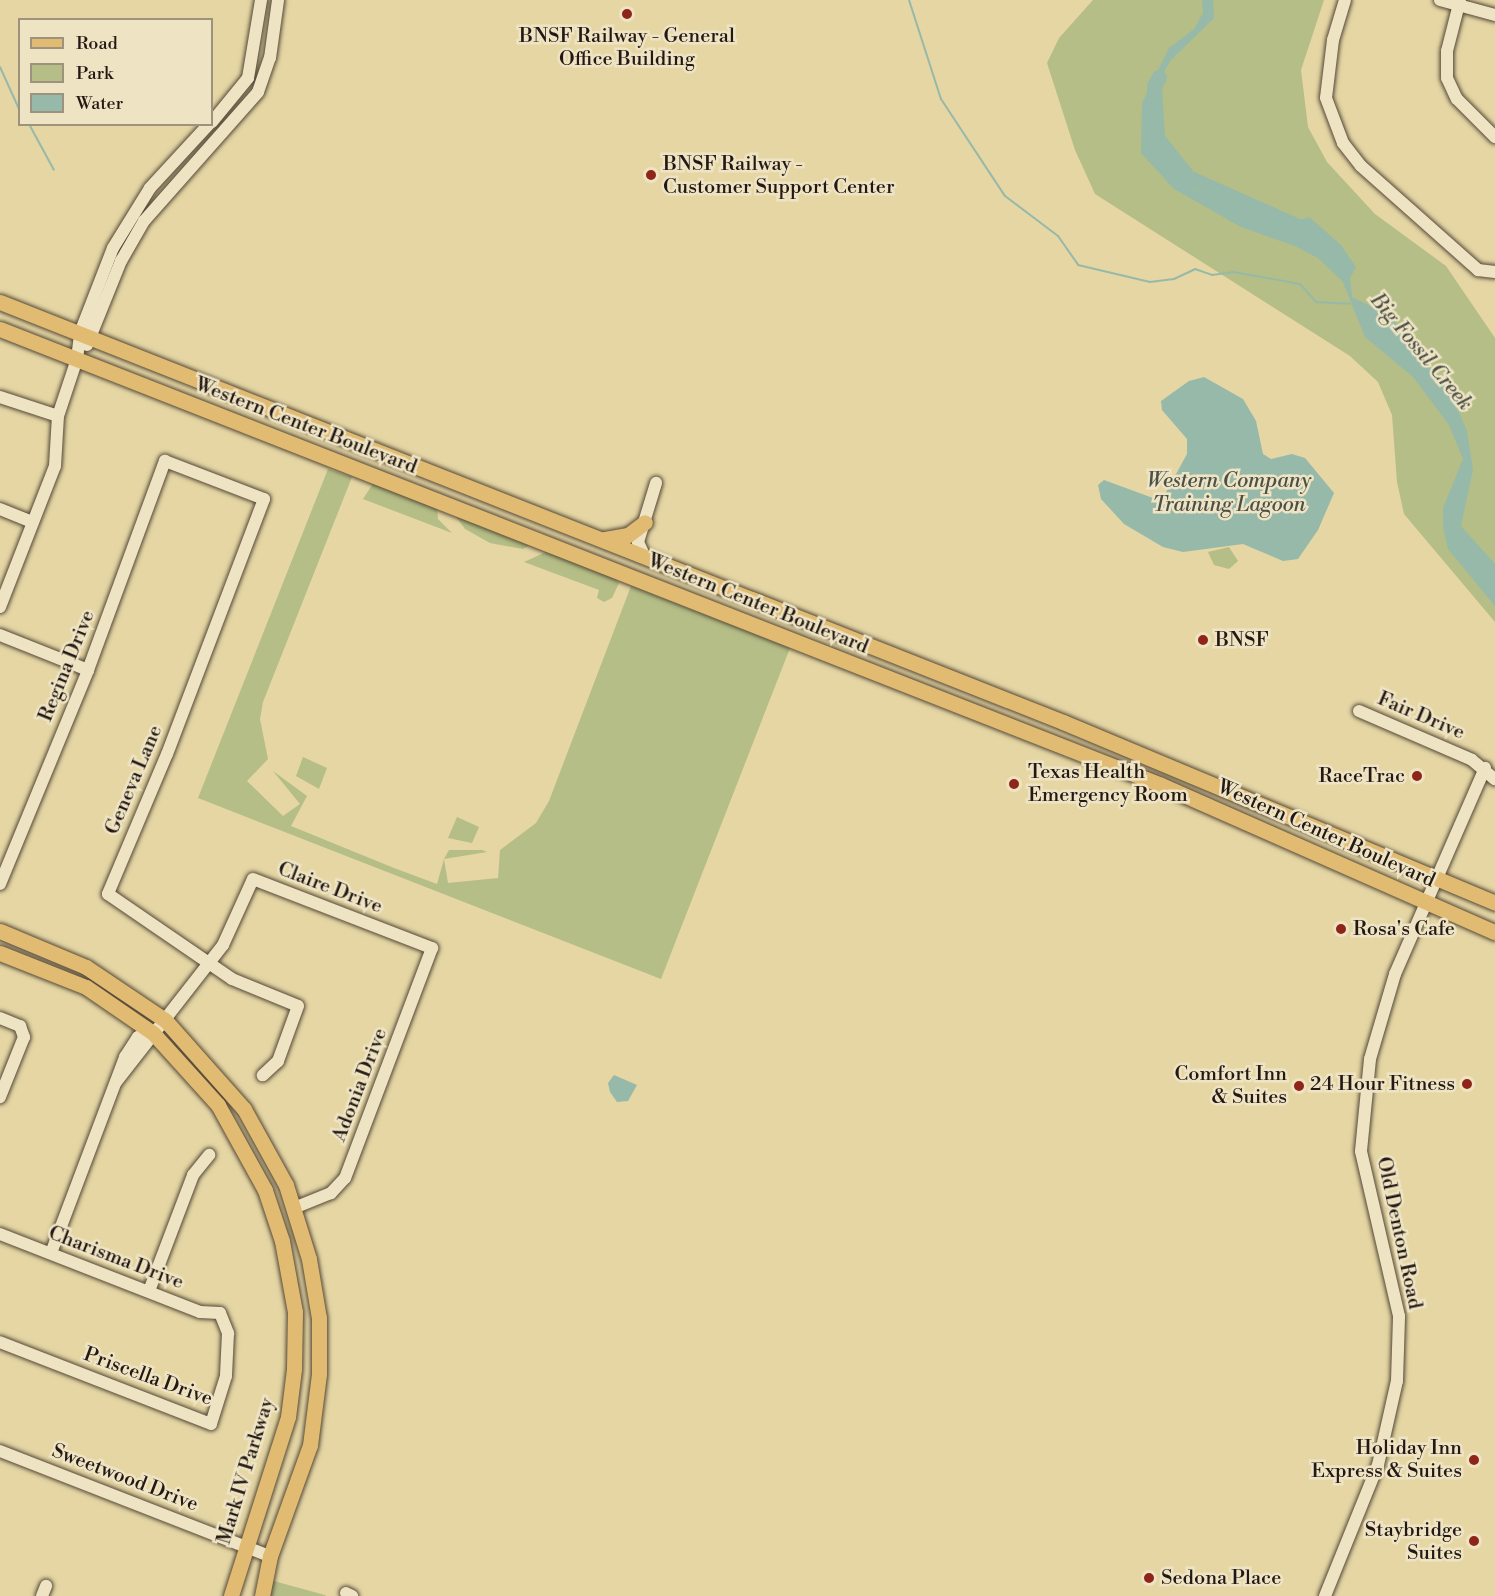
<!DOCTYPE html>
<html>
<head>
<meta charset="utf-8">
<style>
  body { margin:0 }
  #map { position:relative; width:1495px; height:1596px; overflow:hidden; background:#e5d6a4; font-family:"Libre Bodoni",serif }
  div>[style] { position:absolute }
  .green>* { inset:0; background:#b4be86 }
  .water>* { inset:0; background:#96b9a9 }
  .stream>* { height:2px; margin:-1px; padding:0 1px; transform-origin:1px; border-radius:1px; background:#96b9a9 }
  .river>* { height:15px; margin:-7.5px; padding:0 7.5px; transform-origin:7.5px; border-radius:7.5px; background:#96b9a9 }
  .roads { filter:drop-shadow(0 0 2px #544837) drop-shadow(0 0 2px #544837) }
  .minor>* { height:12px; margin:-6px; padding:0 6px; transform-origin:6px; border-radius:6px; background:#eee4c4 }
  .major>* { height:15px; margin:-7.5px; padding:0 7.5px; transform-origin:7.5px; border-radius:7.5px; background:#e2bb72 }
  .dots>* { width:16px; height:16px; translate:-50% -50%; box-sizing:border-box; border:3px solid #eee4c4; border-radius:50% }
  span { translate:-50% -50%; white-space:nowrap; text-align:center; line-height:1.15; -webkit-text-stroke:5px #eee4c4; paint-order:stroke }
  .poi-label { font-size:20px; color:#231813 }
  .left { translate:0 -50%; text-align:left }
  .right { translate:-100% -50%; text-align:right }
  .street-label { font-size:20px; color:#231813 }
  .water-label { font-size:21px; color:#4b5048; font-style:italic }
  .legend { position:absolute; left:18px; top:18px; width:195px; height:108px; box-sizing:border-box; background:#eee4c4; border:2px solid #9d927d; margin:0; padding:8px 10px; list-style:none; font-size:18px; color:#231813 }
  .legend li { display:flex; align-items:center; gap:12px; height:30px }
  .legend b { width:30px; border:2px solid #9d927d }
</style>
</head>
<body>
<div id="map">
  <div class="green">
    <i style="clip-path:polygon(1093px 0,1324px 0,1301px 70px,1308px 127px,1327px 162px,1375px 214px,1446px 266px,1495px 338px,1495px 622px,1404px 514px,1397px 482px,1392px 415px,1378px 382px,1350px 356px,1095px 194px,1075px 150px,1047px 63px,1059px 38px)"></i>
    <i style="clip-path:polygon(328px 469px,352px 477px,263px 702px,260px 719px,268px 759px,247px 781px,283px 816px,300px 804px,273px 771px,307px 796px,291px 826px,394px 868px,437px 884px,444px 859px,449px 850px,482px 850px,487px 852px,444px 859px,448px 883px,498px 878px,500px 850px,536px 823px,549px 801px,631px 586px,790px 648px,661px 979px,198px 798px)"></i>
    <i style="clip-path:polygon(374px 482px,437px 507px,438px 519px,452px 533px,363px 499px)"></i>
    <i style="clip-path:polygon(454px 514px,532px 544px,523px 549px,490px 543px,465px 529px)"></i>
    <i style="clip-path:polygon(1229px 547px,1238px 561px,1229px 569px,1214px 565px,1208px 552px)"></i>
    <i style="clip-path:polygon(548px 551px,615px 578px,619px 583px,612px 598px,604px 602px,597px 598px,599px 590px,524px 562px)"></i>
    <i style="clip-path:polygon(303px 757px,327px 768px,319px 789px,296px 776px)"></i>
    <i style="clip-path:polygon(457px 817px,479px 827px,472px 843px,448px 838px)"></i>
    <i style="clip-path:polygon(270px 1580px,325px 1595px,326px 1596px,267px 1596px)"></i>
  </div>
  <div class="water">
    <i style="clip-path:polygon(1202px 0,1213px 0,1214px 18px,1171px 60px,1161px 77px,1150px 109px,1156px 141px,1196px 190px,1295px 221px,1309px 217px,1341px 245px,1356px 267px,1350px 278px,1352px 297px,1388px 315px,1403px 330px,1451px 394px,1467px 431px,1473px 470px,1461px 526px,1495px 564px,1495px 606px,1448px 549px,1443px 527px,1443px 508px,1463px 459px,1449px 425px,1413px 377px,1365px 337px,1343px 282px,1318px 258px,1295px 246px,1241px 227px,1174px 189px,1141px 153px,1142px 103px,1169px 48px,1194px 29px,1203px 13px)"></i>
    <i style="clip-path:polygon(1204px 377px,1243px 399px,1256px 421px,1263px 454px,1271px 459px,1292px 454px,1305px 458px,1334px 493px,1318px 530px,1298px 559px,1283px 561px,1243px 544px,1183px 552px,1163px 547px,1124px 524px,1101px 499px,1098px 485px,1104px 480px,1153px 498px,1164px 496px,1187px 454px,1187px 439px,1162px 410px,1161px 401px,1189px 381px)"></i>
    <i style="clip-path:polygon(614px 1075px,637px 1085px,628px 1101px,617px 1102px,610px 1092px,608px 1083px)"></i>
  </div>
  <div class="stream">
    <i style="left:909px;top:0;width:104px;rotate:72.1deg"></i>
    <i style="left:941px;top:99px;width:116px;rotate:56.6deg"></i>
    <i style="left:1005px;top:196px;width:66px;rotate:37deg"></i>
    <i style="left:1058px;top:236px;width:35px;rotate:55deg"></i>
    <i style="left:1078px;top:265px;width:74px;rotate:13.3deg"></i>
    <i style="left:1150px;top:282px;width:24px;rotate:-7deg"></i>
    <i style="left:1174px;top:279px;width:23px;rotate:-25deg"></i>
    <i style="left:1195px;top:269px;width:18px;rotate:19deg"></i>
    <i style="left:1212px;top:275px;width:22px;rotate:-8deg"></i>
    <i style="left:1234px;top:272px;width:67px;rotate:10.3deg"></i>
    <i style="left:1300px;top:284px;width:24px;rotate:48deg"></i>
    <i style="left:1316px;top:302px;width:34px;rotate:3deg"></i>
    <i style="left:0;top:67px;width:48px;rotate:65.6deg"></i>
    <i style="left:29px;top:124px;width:52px;rotate:61.5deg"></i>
  </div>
  <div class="river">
    <i style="left:1159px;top:77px;width:10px;rotate:119deg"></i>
    <i style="left:1154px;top:86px;width:52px;rotate:86.7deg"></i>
    <i style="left:1157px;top:138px;width:50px;rotate:51.5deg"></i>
    <i style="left:1188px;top:177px;width:118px;rotate:24deg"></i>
  </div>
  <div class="roads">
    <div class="minor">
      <i style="left:1345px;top:0;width:42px;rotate:106.7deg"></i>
      <i style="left:1333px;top:40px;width:58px;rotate:96.9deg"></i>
      <i style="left:1326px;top:98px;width:48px;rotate:69.3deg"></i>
      <i style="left:1343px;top:143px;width:29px;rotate:52deg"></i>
      <i style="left:1361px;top:166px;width:157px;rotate:41.6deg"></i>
      <i style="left:1478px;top:270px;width:17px;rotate:7deg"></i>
      <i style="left:1440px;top:0;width:57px;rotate:15.3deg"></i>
      <i style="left:1460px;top:0;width:53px;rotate:104.3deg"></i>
      <i style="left:1447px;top:51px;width:27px;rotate:90deg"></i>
      <i style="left:1447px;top:78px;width:23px;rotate:65deg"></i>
      <i style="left:1457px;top:99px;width:54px;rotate:45deg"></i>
      <i style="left:212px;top:122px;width:57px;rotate:-50.7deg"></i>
      <i style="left:248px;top:78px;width:79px;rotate:-80.5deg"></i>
      <i style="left:87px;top:345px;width:91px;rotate:-68deg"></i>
      <i style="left:121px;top:261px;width:46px;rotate:-60.1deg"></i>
      <i style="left:144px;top:221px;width:172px;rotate:-48.5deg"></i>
      <i style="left:258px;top:92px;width:36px;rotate:-71deg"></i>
      <i style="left:270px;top:58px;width:59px;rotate:-82.1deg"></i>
      <i style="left:0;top:397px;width:61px;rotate:18.1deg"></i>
      <i style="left:0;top:509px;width:35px;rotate:22deg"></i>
      <i style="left:644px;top:555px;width:14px;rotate:-115deg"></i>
      <i style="left:638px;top:542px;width:62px;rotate:-73deg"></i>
      <i style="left:0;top:607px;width:151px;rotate:-68.7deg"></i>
      <i style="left:55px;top:466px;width:50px;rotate:-86.6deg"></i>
      <i style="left:58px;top:416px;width:60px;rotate:-71.6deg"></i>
      <i style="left:77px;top:359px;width:26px;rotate:-83deg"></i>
      <i style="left:80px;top:333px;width:91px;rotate:-68.8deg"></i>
      <i style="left:113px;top:248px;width:70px;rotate:-58.3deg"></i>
      <i style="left:150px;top:188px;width:87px;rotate:-47.3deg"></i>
      <i style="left:0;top:635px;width:95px;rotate:21.7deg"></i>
      <i style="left:1359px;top:711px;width:123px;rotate:23.4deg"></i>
      <i style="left:1472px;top:760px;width:30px;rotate:40deg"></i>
      <i style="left:0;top:884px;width:231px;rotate:-67.6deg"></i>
      <i style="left:88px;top:670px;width:223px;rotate:-69.8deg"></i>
      <i style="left:165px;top:461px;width:106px;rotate:21deg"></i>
      <i style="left:264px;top:499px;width:273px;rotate:110.8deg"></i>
      <i style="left:167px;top:754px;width:152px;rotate:112.9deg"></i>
      <i style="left:108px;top:894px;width:150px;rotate:34.4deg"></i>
      <i style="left:232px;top:979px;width:71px;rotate:22.2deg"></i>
      <i style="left:298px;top:1006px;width:59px;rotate:110deg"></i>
      <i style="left:278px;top:1061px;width:21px;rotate:137deg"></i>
      <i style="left:0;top:1018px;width:22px;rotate:22deg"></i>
      <i style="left:20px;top:1026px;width:12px;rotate:70deg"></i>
      <i style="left:24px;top:1037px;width:65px;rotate:111.8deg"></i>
      <i style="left:116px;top:1082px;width:174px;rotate:-52deg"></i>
      <i style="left:223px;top:945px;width:72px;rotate:-65.6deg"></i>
      <i style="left:253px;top:879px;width:192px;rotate:21.1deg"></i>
      <i style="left:432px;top:948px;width:246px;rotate:110.7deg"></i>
      <i style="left:345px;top:1178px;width:21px;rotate:133deg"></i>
      <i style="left:331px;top:1193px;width:40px;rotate:158deg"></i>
      <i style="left:0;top:1234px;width:215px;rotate:21.3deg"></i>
      <i style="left:200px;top:1312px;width:20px;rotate:3deg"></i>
      <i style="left:220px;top:1313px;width:22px;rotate:68deg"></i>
      <i style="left:228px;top:1333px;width:43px;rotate:92.7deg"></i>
      <i style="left:226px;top:1376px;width:50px;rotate:107.4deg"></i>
      <i style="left:211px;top:1424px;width:226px;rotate:-158.8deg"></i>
      <i style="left:51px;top:1253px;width:210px;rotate:-69.3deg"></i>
      <i style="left:125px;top:1057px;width:24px;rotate:-57deg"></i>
      <i style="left:138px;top:1037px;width:16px;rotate:-15deg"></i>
      <i style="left:149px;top:1291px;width:124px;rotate:-69.2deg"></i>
      <i style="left:193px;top:1175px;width:26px;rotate:-51deg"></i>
      <i style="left:0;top:1451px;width:290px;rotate:21.3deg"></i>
      <i style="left:346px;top:1593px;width:7px;rotate:27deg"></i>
      <i style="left:42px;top:1596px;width:11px;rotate:-68deg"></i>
      <i style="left:1325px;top:1596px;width:141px;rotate:-68deg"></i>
      <i style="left:1378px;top:1465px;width:86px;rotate:-77.3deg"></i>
      <i style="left:1397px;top:1381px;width:65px;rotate:-88.2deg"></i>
      <i style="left:1399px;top:1316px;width:169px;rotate:-103deg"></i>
      <i style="left:1361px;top:1151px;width:92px;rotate:-84.4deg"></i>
      <i style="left:1370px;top:1059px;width:89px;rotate:-73.6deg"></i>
      <i style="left:1395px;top:974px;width:225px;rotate:-66.4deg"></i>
    </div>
    <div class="major">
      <i style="left:0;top:302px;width:1143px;rotate:21.56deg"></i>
      <i style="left:1063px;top:722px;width:468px;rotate:22.7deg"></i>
      <i style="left:0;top:329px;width:1247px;rotate:21.44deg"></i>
      <i style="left:1161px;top:785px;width:365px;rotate:23.8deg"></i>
      <i style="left:605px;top:539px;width:23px;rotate:-10deg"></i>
      <i style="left:628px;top:535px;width:21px;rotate:-37deg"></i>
      <i style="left:0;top:931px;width:93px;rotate:22.7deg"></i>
      <i style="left:86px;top:967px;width:95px;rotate:33.9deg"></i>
      <i style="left:165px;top:1020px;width:119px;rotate:48.4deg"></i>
      <i style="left:244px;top:1109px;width:87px;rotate:61.1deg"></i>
      <i style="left:286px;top:1185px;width:77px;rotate:72.7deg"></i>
      <i style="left:309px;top:1259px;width:60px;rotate:80.4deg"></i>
      <i style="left:319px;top:1318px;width:56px;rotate:90deg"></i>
      <i style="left:319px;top:1374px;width:72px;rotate:97.2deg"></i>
      <i style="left:310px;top:1445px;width:118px;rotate:109.8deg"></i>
      <i style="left:270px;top:1556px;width:41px;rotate:101.3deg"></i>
      <i style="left:0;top:953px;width:92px;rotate:21.6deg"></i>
      <i style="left:86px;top:987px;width:81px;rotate:34.5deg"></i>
      <i style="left:153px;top:1033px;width:97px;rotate:47.9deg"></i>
      <i style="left:218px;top:1105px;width:97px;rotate:61.1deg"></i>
      <i style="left:265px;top:1190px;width:54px;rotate:71.6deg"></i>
      <i style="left:282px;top:1241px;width:72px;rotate:79.6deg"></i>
      <i style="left:295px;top:1312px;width:57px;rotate:91deg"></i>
      <i style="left:294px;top:1369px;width:48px;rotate:97.1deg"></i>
      <i style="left:288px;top:1417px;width:188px;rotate:107.7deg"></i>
    </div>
  </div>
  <div class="dots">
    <i style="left:627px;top:14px;background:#8f2418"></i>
    <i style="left:651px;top:175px;background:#8f2418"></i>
    <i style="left:1203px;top:640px;background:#8f2418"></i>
    <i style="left:1417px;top:776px;background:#8f2418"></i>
    <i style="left:1014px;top:784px;background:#8f2418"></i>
    <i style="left:1341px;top:929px;background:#8f2418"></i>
    <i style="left:1467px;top:1084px;background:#8f2418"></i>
    <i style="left:1299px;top:1086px;background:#8f2418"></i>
    <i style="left:1474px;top:1460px;background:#8f2418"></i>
    <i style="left:1474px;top:1541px;background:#8f2418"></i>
    <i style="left:1149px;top:1578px;background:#8f2418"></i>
  </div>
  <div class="poi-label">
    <span style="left:627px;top:48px">BNSF Railway - General<br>Office Building</span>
    <span class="left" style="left:663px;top:176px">BNSF Railway -<br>Customer Support Center</span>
    <span class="left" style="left:1215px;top:640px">BNSF</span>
    <span class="left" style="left:1028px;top:784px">Texas Health<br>Emergency Room</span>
    <span class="right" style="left:1405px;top:776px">RaceTrac</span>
    <span class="left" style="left:1353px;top:929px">Rosa's Cafe</span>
    <span class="right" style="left:1287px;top:1086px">Comfort Inn<br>&amp; Suites</span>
    <span class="right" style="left:1455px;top:1084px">24 Hour Fitness</span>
    <span class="right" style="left:1462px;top:1460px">Holiday Inn<br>Express &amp; Suites</span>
    <span class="right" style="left:1462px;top:1542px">Staybridge<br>Suites</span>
    <span class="left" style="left:1161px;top:1578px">Sedona Place</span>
  </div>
  <div class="street-label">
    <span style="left:306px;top:426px;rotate:21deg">Western Center Boulevard</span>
    <span style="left:758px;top:604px;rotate:22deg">Western Center Boulevard</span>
    <span style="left:67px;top:666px;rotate:-68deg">Regina Drive</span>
    <span style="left:1421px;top:716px;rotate:23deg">Fair Drive</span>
    <span style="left:134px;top:780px;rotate:-67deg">Geneva Lane</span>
    <span style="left:1326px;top:834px;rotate:24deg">Western Center Boulevard</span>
    <span style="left:330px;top:888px;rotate:21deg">Claire Drive</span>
    <span style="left:360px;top:1085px;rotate:-69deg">Adonia Drive</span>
    <span style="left:1399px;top:1233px;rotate:78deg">Old Denton Road</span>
    <span style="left:116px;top:1258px;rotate:21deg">Charisma Drive</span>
    <span style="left:148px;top:1377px;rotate:20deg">Priscella Drive</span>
    <span style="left:246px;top:1471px;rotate:-73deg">Mark IV Parkway</span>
    <span style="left:125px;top:1478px;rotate:21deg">Sweetwood Drive</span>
  </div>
  <div class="water-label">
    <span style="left:1421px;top:352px;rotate:50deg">Big Fossil Creek</span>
    <span style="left:1229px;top:493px">Western Company<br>Training Lagoon</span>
  </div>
  <ul class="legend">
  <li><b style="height:8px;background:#e2bb72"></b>Road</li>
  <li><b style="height:16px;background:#b4be86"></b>Park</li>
  <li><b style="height:16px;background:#96b9a9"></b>Water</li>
  </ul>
</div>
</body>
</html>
